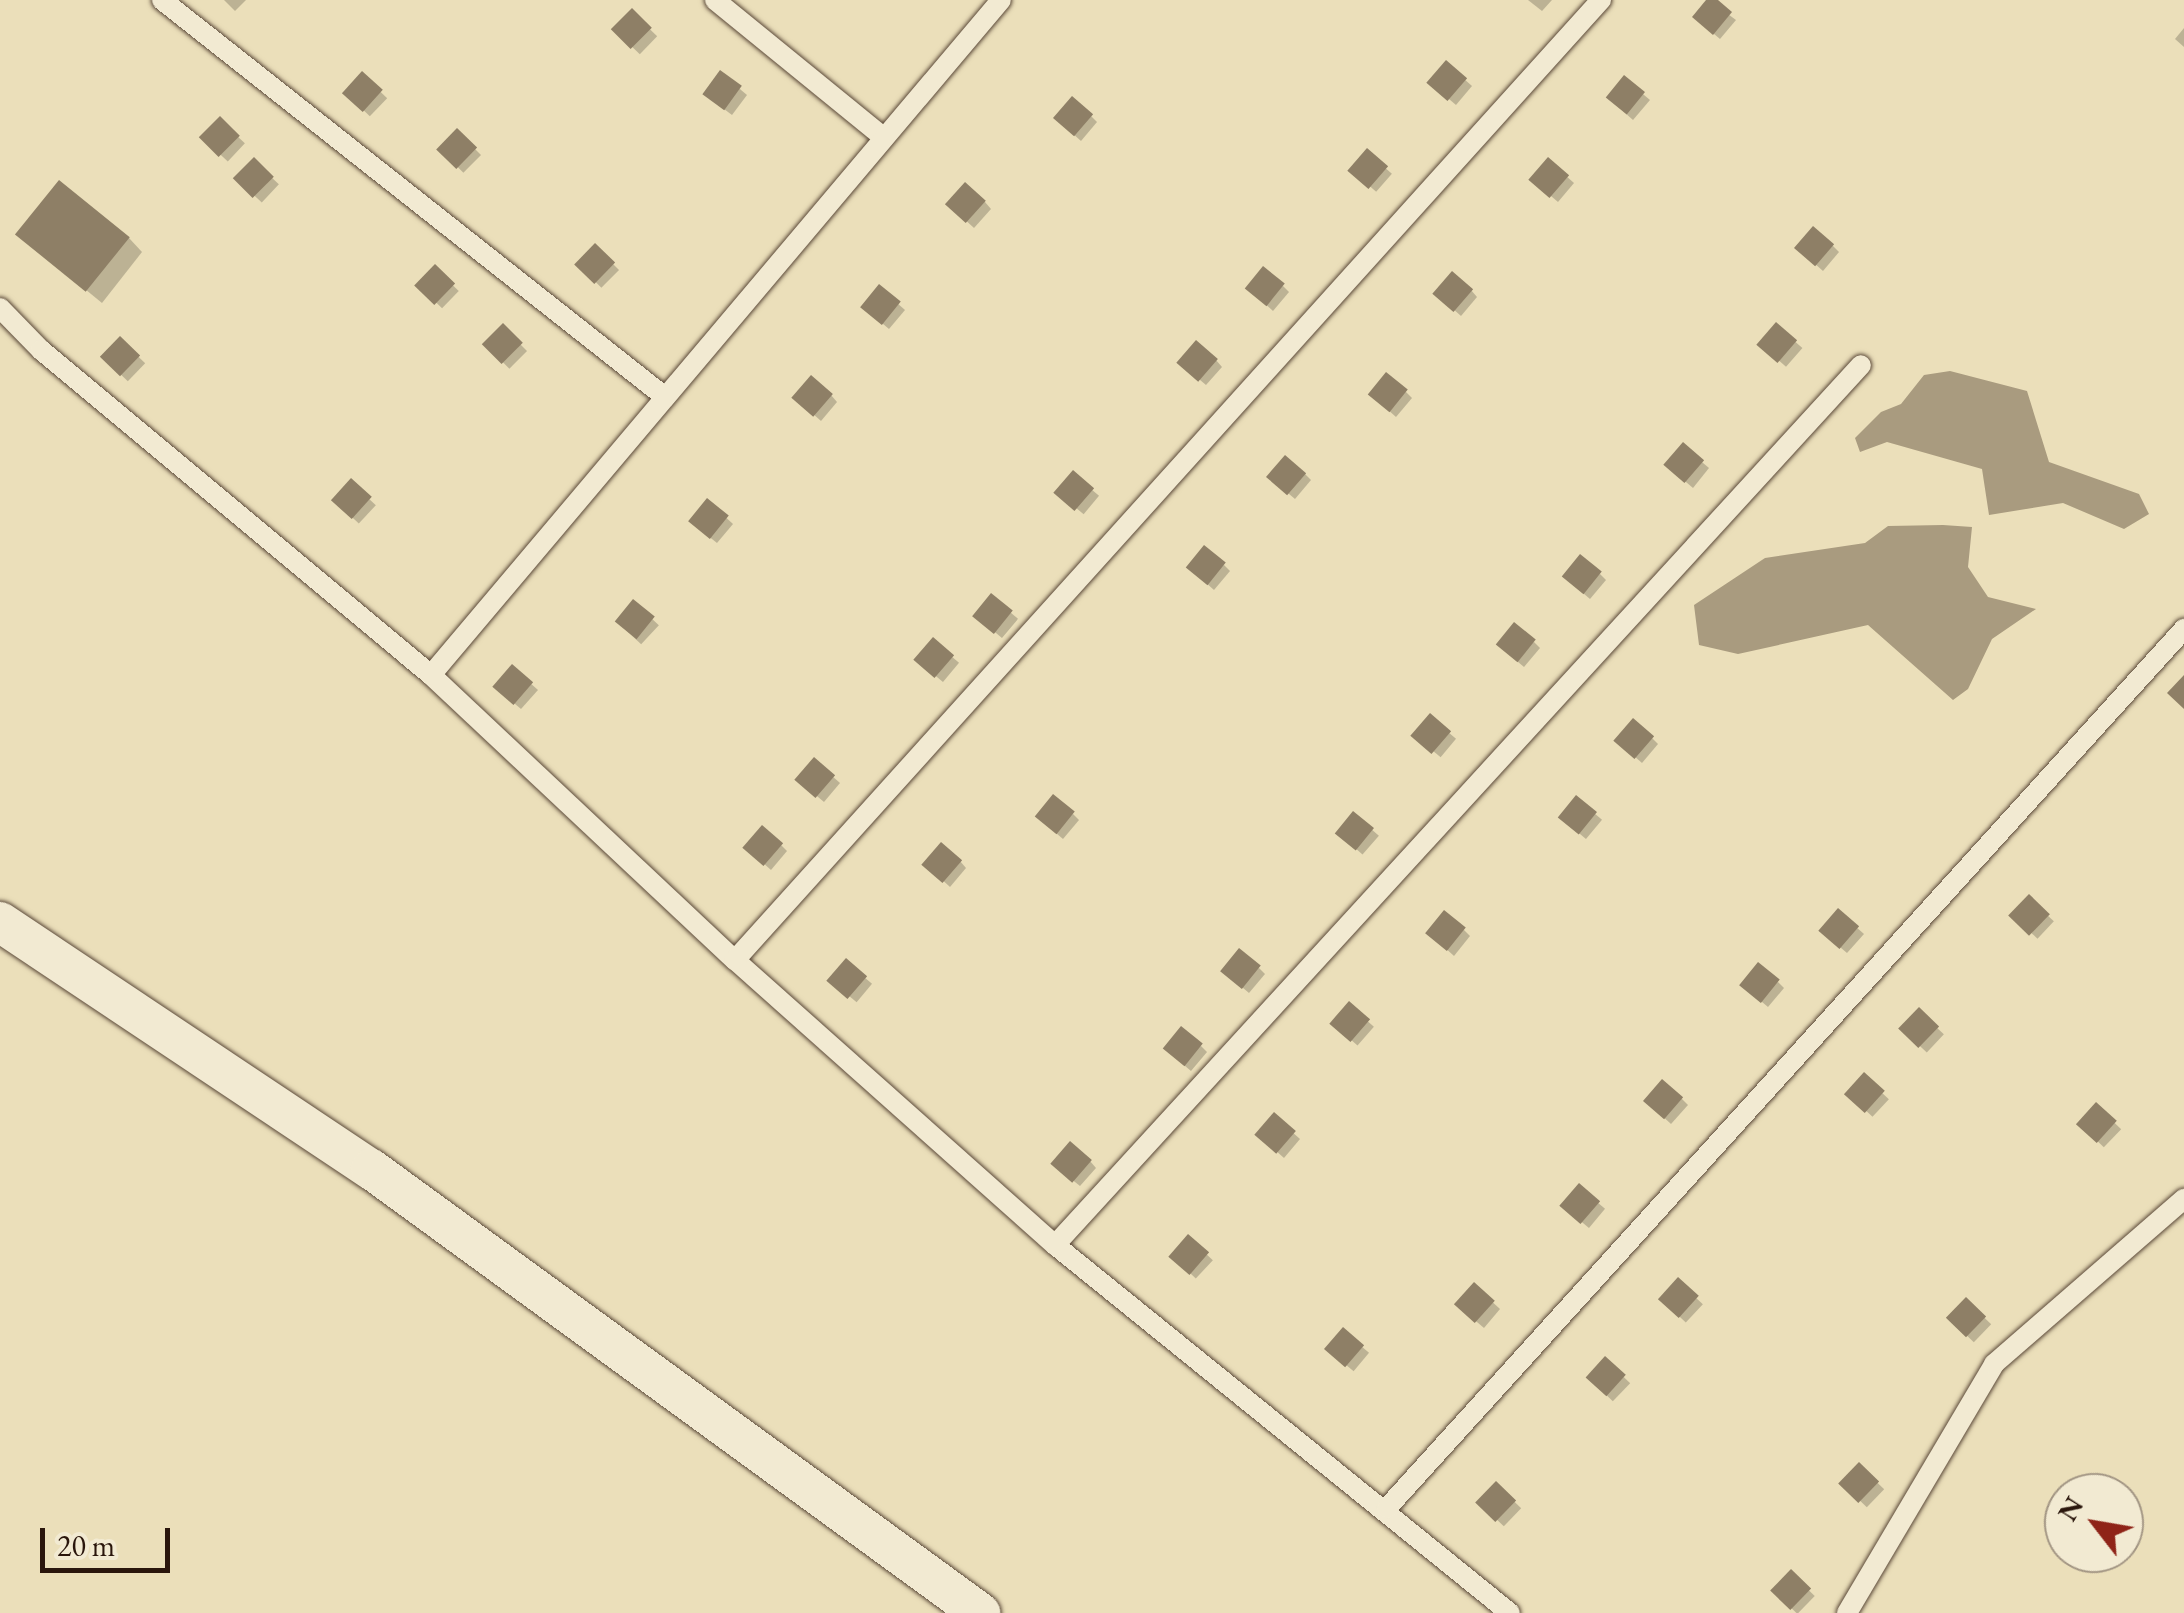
<!DOCTYPE html>
<html>
<head>
<meta charset="utf-8">
<style>
  body { margin:0 }
  #map { position:relative; width:2184px; height:1613px; overflow:hidden; background:#ebdfba; font-family:"EB Garamond",serif }
  div>[style] { position:absolute }
  .water>* { inset:0; background:#a99b7f }
  .shadow>* { inset:0; background:#0003; transform-origin:0 0 }
  .building>* { inset:0; background:#8e7f66; transform-origin:0 0 }
  .roads { filter:drop-shadow(0 0 2px #5a4838) drop-shadow(0 0 2px #5a4838) }
  .service>* { height:20px; margin:-10px; padding:0 10px; transform-origin:10px; border-radius:10px; background:#f2ead2 }
  .minor>* { height:40px; margin:-20px; padding:0 20px; transform-origin:20px; border-radius:20px; background:#f2ead2 }
  span { translate:-50% -50%; white-space:nowrap; text-align:center; line-height:1.15; -webkit-text-stroke:8px #f2ead2; paint-order:stroke }
  .north { position:absolute; left:2044px; top:1473px; width:100px; height:100px; box-sizing:border-box; background:#f2ead2; border:2px solid #a29583; border-radius:50%; rotate:301deg; font-size:28px; font-weight:700; line-height:40px; text-align:center; color:#2a160c }
  .north::after { content:''; display:block; margin:auto; width:35px; height:45px; background:#8f2418; clip-path:polygon(50% 0,100% 100%,50% 72%,0 100%) }
  .scale { position:absolute; left:40px; top:1528px; width:130px; height:45px; box-sizing:border-box; border:5px solid #2a160c; border-top:0; padding-left:12px; font-size:30px; line-height:35px; white-space:nowrap; color:#2a160c; -webkit-text-stroke:8px #f2ead2; paint-order:stroke }
</style>
</head>
<body>
<div id="map">
  <div class="water">
    <i style="clip-path:polygon(1950px 371px,2027px 391px,2049px 462px,2139px 494px,2149px 514px,2124px 529px,2063px 503px,1989px 515px,1982px 469px,1887px 442px,1860px 452px,1855px 438px,1881px 412px,1901px 404px,1924px 375px)"></i>
    <i style="clip-path:polygon(1943px 525px,1972px 527px,1968px 567px,1988px 597px,2036px 609px,1992px 639px,1968px 689px,1953px 700px,1868px 625px,1738px 654px,1699px 645px,1694px 605px,1765px 558px,1865px 543px,1888px 526px)"></i>
  </div>
  <div class="shadow">
    <i style="clip-path:polygon(224px 0,246px 0,235px 11px)"></i>
    <i style="clip-path:polygon(1528px 0,1552px 0,1542px 11px)"></i>
    <i style="clip-path:polygon(1709px 0,1736px 20px,1720px 39px,1701px 23px)"></i>
    <i style="left:632px;top:12px;width:35px;height:25px;rotate:44deg"></i>
    <i style="clip-path:polygon(2184px 28px,2184px 47px,2175px 39px)"></i>
    <i style="clip-path:polygon(1446px 63px,1472px 86px,1456px 105px,1436px 88px)"></i>
    <i style="clip-path:polygon(721px 73px,747px 95px,732px 115px,712px 100px)"></i>
    <i style="left:362px;top:74px;width:35px;height:25px;rotate:44deg"></i>
    <i style="clip-path:polygon(1624px 78px,1650px 100px,1633px 120px,1614px 103px)"></i>
    <i style="clip-path:polygon(1091px 116px,1097px 122px,1081px 141px,1062px 124px)"></i>
    <i style="left:220px;top:120px;width:34px;height:25px;rotate:43deg"></i>
    <i style="left:457px;top:131px;width:34px;height:25px;rotate:45deg"></i>
    <i style="left:1367px;top:152px;width:33px;height:24px;rotate:41deg"></i>
    <i style="clip-path:polygon(1548px 160px,1574px 183px,1558px 202px,1538px 185px)"></i>
    <i style="left:254px;top:161px;width:34px;height:25px;rotate:43deg"></i>
    <i style="clip-path:polygon(985px 202px,991px 209px,974px 228px,949px 205px)"></i>
    <i style="clip-path:polygon(19px 235px,129px 238px,142px 252px,102px 303px)"></i>
    <i style="left:595px;top:246px;width:34px;height:25px;rotate:45deg"></i>
    <i style="clip-path:polygon(1833px 246px,1839px 252px,1823px 271px,1797px 248px)"></i>
    <i style="left:435px;top:268px;width:33px;height:24px;rotate:44deg"></i>
    <i style="clip-path:polygon(1283px 286px,1289px 292px,1273px 311px,1254px 294px)"></i>
    <i style="clip-path:polygon(880px 288px,905px 310px,889px 329px,870px 313px)"></i>
    <i style="clip-path:polygon(1471px 290px,1477px 297px,1461px 316px,1442px 299px)"></i>
    <i style="left:1776px;top:325px;width:35px;height:25px;rotate:41deg"></i>
    <i style="left:503px;top:327px;width:34px;height:25px;rotate:45deg"></i>
    <i style="left:120px;top:339px;width:35px;height:25px;rotate:44deg"></i>
    <i style="clip-path:polygon(1216px 360px,1222px 367px,1206px 385px,1187px 369px)"></i>
    <i style="clip-path:polygon(1406px 392px,1412px 398px,1396px 417px,1370px 394px)"></i>
    <i style="clip-path:polygon(831px 395px,837px 402px,821px 421px,795px 398px)"></i>
    <i style="clip-path:polygon(1683px 446px,1709px 468px,1693px 488px,1673px 471px)"></i>
    <i style="left:1073px;top:474px;width:34px;height:24px;rotate:40deg"></i>
    <i style="clip-path:polygon(1305px 474px,1311px 480px,1295px 499px,1276px 483px)"></i>
    <i style="left:351px;top:482px;width:34px;height:25px;rotate:43deg"></i>
    <i style="clip-path:polygon(708px 501px,733px 524px,717px 543px,697px 527px)"></i>
    <i style="clip-path:polygon(1224px 565px,1230px 571px,1214px 590px,1195px 573px)"></i>
    <i style="clip-path:polygon(1600px 574px,1606px 580px,1590px 599px,1570px 582px)"></i>
    <i style="left:992px;top:597px;width:34px;height:25px;rotate:40deg"></i>
    <i style="left:634px;top:602px;width:34px;height:26px;rotate:43deg"></i>
    <i style="left:933px;top:641px;width:34px;height:25px;rotate:40deg"></i>
    <i style="clip-path:polygon(1534px 642px,1540px 648px,1524px 667px,1505px 651px)"></i>
    <i style="clip-path:polygon(512px 667px,538px 690px,521px 709px,502px 693px)"></i>
    <i style="left:1430px;top:717px;width:34px;height:24px;rotate:40deg"></i>
    <i style="clip-path:polygon(1652px 738px,1658px 744px,1642px 763px,1617px 741px)"></i>
    <i style="clip-path:polygon(814px 760px,840px 783px,824px 802px,805px 786px)"></i>
    <i style="left:1576px;top:798px;width:34px;height:25px;rotate:40deg"></i>
    <i style="clip-path:polygon(1073px 814px,1079px 820px,1063px 839px,1043px 822px)"></i>
    <i style="left:1354px;top:814px;width:33px;height:25px;rotate:41deg"></i>
    <i style="clip-path:polygon(781px 845px,787px 851px,771px 870px,746px 848px)"></i>
    <i style="clip-path:polygon(960px 861px,966px 868px,950px 887px,925px 864px)"></i>
    <i style="left:2029px;top:898px;width:34px;height:24px;rotate:43deg"></i>
    <i style="clip-path:polygon(1838px 911px,1864px 934px,1847px 953px,1828px 937px)"></i>
    <i style="clip-path:polygon(1464px 930px,1470px 936px,1454px 956px,1429px 933px)"></i>
    <i style="left:846px;top:962px;width:34px;height:24px;rotate:40deg"></i>
    <i style="clip-path:polygon(1259px 968px,1265px 974px,1249px 993px,1230px 977px)"></i>
    <i style="clip-path:polygon(1778px 982px,1784px 988px,1768px 1007px,1749px 991px)"></i>
    <i style="left:1349px;top:1005px;width:33px;height:25px;rotate:41deg"></i>
    <i style="left:1919px;top:1011px;width:34px;height:25px;rotate:43deg"></i>
    <i style="clip-path:polygon(1201px 1046px,1207px 1052px,1191px 1071px,1172px 1055px)"></i>
    <i style="left:1864px;top:1076px;width:34px;height:24px;rotate:43deg"></i>
    <i style="clip-path:polygon(1681px 1098px,1688px 1105px,1671px 1124px,1646px 1101px)"></i>
    <i style="left:2096px;top:1105px;width:35px;height:25px;rotate:44deg"></i>
    <i style="clip-path:polygon(1274px 1116px,1300px 1139px,1284px 1158px,1265px 1141px)"></i>
    <i style="clip-path:polygon(1090px 1161px,1096px 1168px,1080px 1186px,1060px 1170px)"></i>
    <i style="left:1579px;top:1187px;width:34px;height:25px;rotate:40deg"></i>
    <i style="left:1188px;top:1237px;width:34px;height:25px;rotate:43deg"></i>
    <i style="left:1678px;top:1281px;width:34px;height:25px;rotate:43deg"></i>
    <i style="clip-path:polygon(1475px 1286px,1500px 1309px,1484px 1328px,1464px 1311px)"></i>
    <i style="left:1966px;top:1300px;width:35px;height:25px;rotate:44deg"></i>
    <i style="left:1343px;top:1331px;width:34px;height:24px;rotate:40deg"></i>
    <i style="left:1605px;top:1359px;width:35px;height:25px;rotate:44deg"></i>
    <i style="left:1859px;top:1465px;width:35px;height:25px;rotate:44deg"></i>
    <i style="left:1496px;top:1484px;width:35px;height:25px;rotate:44deg"></i>
    <i style="left:1791px;top:1573px;width:33px;height:25px;rotate:44deg"></i>
  </div>
  <div class="building">
    <i style="clip-path:polygon(1706px 0,1718px 0,1732px 12px,1713px 35px,1692px 17px)"></i>
    <i style="left:632px;top:8px;width:28px;height:30px;rotate:45deg"></i>
    <i style="left:1446px;top:60px;width:28px;height:30px;rotate:41deg"></i>
    <i style="left:720px;top:70px;width:27px;height:30px;rotate:36deg"></i>
    <i style="left:362px;top:71px;width:28px;height:30px;rotate:42deg"></i>
    <i style="left:1624px;top:75px;width:27px;height:29px;rotate:39deg"></i>
    <i style="left:1072px;top:96px;width:28px;height:29px;rotate:41deg"></i>
    <i style="left:220px;top:116px;width:28px;height:30px;rotate:45deg"></i>
    <i style="left:457px;top:128px;width:28px;height:30px;rotate:44deg"></i>
    <i style="left:1367px;top:148px;width:28px;height:30px;rotate:41deg"></i>
    <i style="left:254px;top:157px;width:28px;height:30px;rotate:45deg"></i>
    <i style="left:1548px;top:157px;width:28px;height:30px;rotate:41deg"></i>
    <i style="left:59px;top:180px;width:91px;height:70px;rotate:39deg"></i>
    <i style="left:965px;top:182px;width:28px;height:30px;rotate:42deg"></i>
    <i style="left:1813px;top:226px;width:28px;height:29px;rotate:41deg"></i>
    <i style="left:595px;top:243px;width:28px;height:30px;rotate:44deg"></i>
    <i style="left:435px;top:264px;width:28px;height:30px;rotate:44deg"></i>
    <i style="left:1263px;top:266px;width:28px;height:29px;rotate:39deg"></i>
    <i style="left:1452px;top:271px;width:28px;height:30px;rotate:41deg"></i>
    <i style="left:879px;top:284px;width:28px;height:30px;rotate:39deg"></i>
    <i style="left:1776px;top:322px;width:28px;height:30px;rotate:41deg"></i>
    <i style="left:503px;top:323px;width:28px;height:30px;rotate:45deg"></i>
    <i style="left:120px;top:336px;width:28px;height:29px;rotate:44deg"></i>
    <i style="left:1196px;top:340px;width:29px;height:30px;rotate:41deg"></i>
    <i style="left:1386px;top:372px;width:28px;height:29px;rotate:39deg"></i>
    <i style="left:811px;top:375px;width:29px;height:30px;rotate:41deg"></i>
    <i style="left:1683px;top:442px;width:28px;height:30px;rotate:41deg"></i>
    <i style="left:1285px;top:455px;width:28px;height:29px;rotate:41deg"></i>
    <i style="left:1073px;top:470px;width:28px;height:30px;rotate:41deg"></i>
    <i style="left:351px;top:478px;width:28px;height:30px;rotate:42deg"></i>
    <i style="left:707px;top:498px;width:28px;height:30px;rotate:39deg"></i>
    <i style="left:1204px;top:545px;width:28px;height:29px;rotate:39deg"></i>
    <i style="left:1580px;top:554px;width:28px;height:29px;rotate:39deg"></i>
    <i style="left:991px;top:593px;width:28px;height:30px;rotate:39deg"></i>
    <i style="left:633px;top:599px;width:28px;height:29px;rotate:39deg"></i>
    <i style="left:1514px;top:622px;width:28px;height:29px;rotate:39deg"></i>
    <i style="left:933px;top:637px;width:28px;height:30px;rotate:41deg"></i>
    <i style="left:512px;top:664px;width:28px;height:30px;rotate:41deg"></i>
    <i style="clip-path:polygon(2184px 675px,2184px 709px,2167px 693px)"></i>
    <i style="left:1430px;top:713px;width:28px;height:30px;rotate:41deg"></i>
    <i style="left:1633px;top:718px;width:28px;height:30px;rotate:41deg"></i>
    <i style="left:814px;top:757px;width:28px;height:30px;rotate:41deg"></i>
    <i style="left:1053px;top:794px;width:28px;height:29px;rotate:39deg"></i>
    <i style="left:1576px;top:795px;width:27px;height:29px;rotate:39deg"></i>
    <i style="left:1353px;top:811px;width:27px;height:29px;rotate:39deg"></i>
    <i style="left:762px;top:825px;width:28px;height:30px;rotate:41deg"></i>
    <i style="left:941px;top:842px;width:28px;height:30px;rotate:41deg"></i>
    <i style="left:2029px;top:894px;width:29px;height:30px;rotate:44deg"></i>
    <i style="left:1838px;top:908px;width:28px;height:30px;rotate:41deg"></i>
    <i style="left:1444px;top:910px;width:28px;height:30px;rotate:39deg"></i>
    <i style="left:1239px;top:948px;width:28px;height:30px;rotate:39deg"></i>
    <i style="left:846px;top:958px;width:28px;height:30px;rotate:41deg"></i>
    <i style="left:1758px;top:962px;width:28px;height:30px;rotate:39deg"></i>
    <i style="left:1349px;top:1001px;width:28px;height:30px;rotate:41deg"></i>
    <i style="left:1919px;top:1007px;width:28px;height:30px;rotate:44deg"></i>
    <i style="left:1181px;top:1026px;width:28px;height:29px;rotate:39deg"></i>
    <i style="left:1864px;top:1072px;width:28px;height:30px;rotate:42deg"></i>
    <i style="left:1662px;top:1079px;width:28px;height:29px;rotate:41deg"></i>
    <i style="left:2096px;top:1102px;width:28px;height:30px;rotate:42deg"></i>
    <i style="left:1274px;top:1112px;width:29px;height:30px;rotate:41deg"></i>
    <i style="left:1070px;top:1141px;width:29px;height:30px;rotate:41deg"></i>
    <i style="left:1579px;top:1183px;width:28px;height:30px;rotate:41deg"></i>
    <i style="left:1188px;top:1234px;width:28px;height:30px;rotate:41deg"></i>
    <i style="left:1678px;top:1277px;width:28px;height:30px;rotate:42deg"></i>
    <i style="left:1474px;top:1282px;width:28px;height:30px;rotate:42deg"></i>
    <i style="left:1966px;top:1297px;width:28px;height:29px;rotate:44deg"></i>
    <i style="left:1343px;top:1327px;width:28px;height:29px;rotate:41deg"></i>
    <i style="left:1605px;top:1356px;width:28px;height:29px;rotate:42deg"></i>
    <i style="left:1859px;top:1462px;width:28px;height:30px;rotate:44deg"></i>
    <i style="left:1496px;top:1481px;width:28px;height:30px;rotate:44deg"></i>
    <i style="left:1791px;top:1569px;width:28px;height:30px;rotate:44deg"></i>
  </div>
  <div class="roads">
    <div class="service">
      <i style="left:162px;top:0;width:641px;rotate:38.28deg"></i>
      <i style="left:715px;top:0;width:218px;rotate:39.2deg"></i>
      <i style="left:0;top:308px;width:59px;rotate:45.7deg"></i>
      <i style="left:41px;top:350px;width:508px;rotate:39.81deg"></i>
      <i style="left:431px;top:675px;width:417px;rotate:43.2deg"></i>
      <i style="left:735px;top:960px;width:429px;rotate:41.7deg"></i>
      <i style="left:1055px;top:1245px;width:585px;rotate:38.97deg"></i>
      <i style="left:431px;top:675px;width:883px;rotate:-49.82deg"></i>
      <i style="left:735px;top:960px;width:1293px;rotate:-47.95deg"></i>
      <i style="left:1055px;top:1245px;width:1193px;rotate:-47.51deg"></i>
      <i style="left:1387px;top:1508px;width:1187px;rotate:-47.8deg"></i>
      <i style="left:1847px;top:1613px;width:289px;rotate:-59.4deg"></i>
      <i style="left:1994px;top:1364px;width:252px;rotate:-41deg"></i>
    </div>
    <div class="minor">
      <i style="left:0;top:922px;width:446px;rotate:33.7deg"></i>
      <i style="left:371px;top:1169px;width:754px;rotate:36.09deg"></i>
    </div>
  </div>
  <div class="north">N</div>
  <div class="scale">20 m</div>
</div>
</body>
</html>
